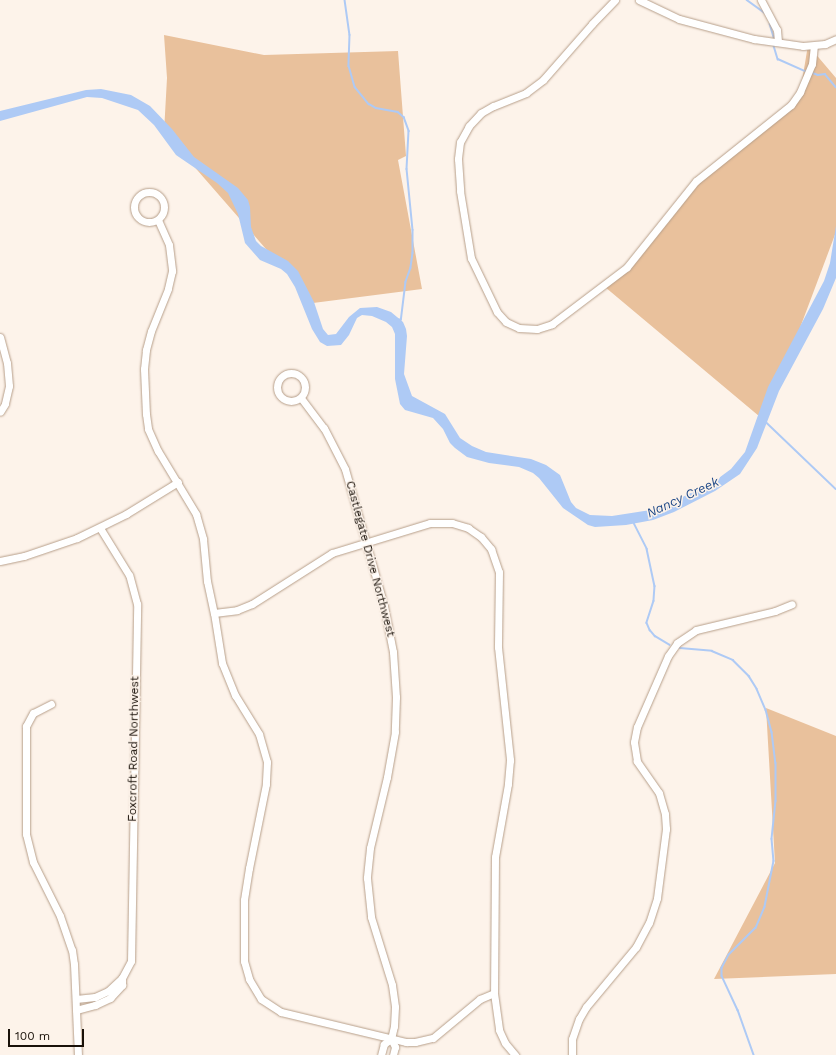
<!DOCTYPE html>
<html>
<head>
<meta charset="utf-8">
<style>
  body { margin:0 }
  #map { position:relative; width:836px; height:1055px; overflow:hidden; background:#fdf3ea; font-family:"Work Sans",sans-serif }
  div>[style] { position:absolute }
  .green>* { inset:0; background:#e9c19c }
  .water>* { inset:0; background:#aecaf5 }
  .stream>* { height:1.5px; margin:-0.75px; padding:0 0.75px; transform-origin:0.75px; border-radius:0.75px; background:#aecaf5 }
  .roads { filter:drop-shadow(0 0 1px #b79f8a) drop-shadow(0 0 1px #b79f8a) }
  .minor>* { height:7px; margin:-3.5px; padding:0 3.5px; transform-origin:3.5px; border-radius:3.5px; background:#fff }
  .minor>.ring { margin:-3.5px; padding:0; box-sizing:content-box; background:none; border:7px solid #fff; border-radius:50% }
  span { translate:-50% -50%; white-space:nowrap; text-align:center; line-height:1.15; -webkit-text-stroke:3px #fdf3ea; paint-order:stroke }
  .street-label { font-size:12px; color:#191109 }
  .water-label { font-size:13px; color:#1e4887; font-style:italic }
  .scale { position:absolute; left:8px; top:1029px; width:76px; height:18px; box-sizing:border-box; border:2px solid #191109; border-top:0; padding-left:5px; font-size:12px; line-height:14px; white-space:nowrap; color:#191109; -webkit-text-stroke:3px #fdf3ea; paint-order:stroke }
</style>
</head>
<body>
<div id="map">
  <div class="green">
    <i style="clip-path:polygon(164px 35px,264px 55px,398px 51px,406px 156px,398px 160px,422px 289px,313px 303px,164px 132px,167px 78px)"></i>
    <i style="clip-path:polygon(808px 45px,836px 78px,836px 232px,765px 421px,605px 287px,639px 257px,676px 202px,799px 99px)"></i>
    <i style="clip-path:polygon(766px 708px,836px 736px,836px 974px,714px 979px,775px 863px)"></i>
  </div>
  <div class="water">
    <i style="clip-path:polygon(101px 89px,131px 95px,150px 106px,172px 129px,194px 157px,238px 188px,248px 200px,250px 207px,251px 227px,256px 241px,261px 246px,288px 261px,298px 271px,314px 302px,323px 329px,328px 335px,336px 334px,349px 317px,360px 308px,377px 307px,391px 312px,403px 322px,406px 329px,407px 336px,404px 374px,412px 396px,445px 414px,460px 438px,472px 446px,486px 452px,531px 459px,546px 465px,560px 475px,571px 502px,576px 508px,590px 515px,612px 516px,657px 509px,712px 483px,731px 469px,745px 452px,768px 387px,824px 281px,830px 263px,836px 226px,836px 278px,823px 309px,779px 391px,757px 448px,740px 474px,715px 491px,674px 512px,653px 520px,626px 525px,595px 527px,588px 525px,563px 508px,539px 478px,533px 473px,519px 467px,489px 463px,467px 457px,455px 448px,450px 443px,443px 429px,433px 418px,405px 410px,400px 404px,395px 379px,395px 334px,392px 327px,386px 322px,372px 316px,362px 315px,357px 318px,349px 335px,341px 345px,327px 346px,320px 342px,312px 329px,295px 287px,287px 274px,281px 269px,260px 260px,245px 243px,238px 214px,228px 193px,217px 183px,176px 155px,154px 125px,138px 110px,102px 98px,87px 97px,0 121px,0 111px,86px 90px)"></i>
  </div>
  <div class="stream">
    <i style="left:345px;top:0;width:35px;rotate:82deg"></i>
    <i style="left:350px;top:35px;width:31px;rotate:92deg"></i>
    <i style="left:349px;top:66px;width:22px;rotate:74deg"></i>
    <i style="left:355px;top:87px;width:22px;rotate:51deg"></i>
    <i style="left:369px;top:104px;width:8px;rotate:30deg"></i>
    <i style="left:376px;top:108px;width:22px;rotate:10deg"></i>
    <i style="left:398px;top:112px;width:8px;rotate:40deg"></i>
    <i style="left:404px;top:117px;width:15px;rotate:70deg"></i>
    <i style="left:409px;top:131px;width:38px;rotate:93deg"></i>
    <i style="left:407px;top:169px;width:61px;rotate:84.4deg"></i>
    <i style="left:413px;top:230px;width:23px;rotate:90deg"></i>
    <i style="left:413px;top:253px;width:15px;rotate:98deg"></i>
    <i style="left:411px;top:268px;width:15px;rotate:110deg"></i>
    <i style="left:406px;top:282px;width:38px;rotate:97deg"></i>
    <i style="left:401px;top:320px;width:2px;rotate:180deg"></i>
    <i style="left:747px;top:0;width:22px;rotate:36deg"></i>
    <i style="left:770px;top:24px;width:14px;rotate:73deg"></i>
    <i style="left:774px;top:46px;width:14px;rotate:73deg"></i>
    <i style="left:778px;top:59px;width:30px;rotate:24deg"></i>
    <i style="left:813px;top:73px;width:5px;rotate:22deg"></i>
    <i style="left:818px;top:75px;width:7px;rotate:-8deg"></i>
    <i style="left:825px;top:74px;width:17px;rotate:50deg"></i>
    <i style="left:765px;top:421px;width:98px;rotate:43.8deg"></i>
    <i style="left:634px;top:523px;width:29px;rotate:63deg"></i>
    <i style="left:647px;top:549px;width:38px;rotate:78deg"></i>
    <i style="left:655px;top:586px;width:15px;rotate:94deg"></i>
    <i style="left:654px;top:601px;width:23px;rotate:108deg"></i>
    <i style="left:647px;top:623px;width:8px;rotate:67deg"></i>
    <i style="left:650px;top:630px;width:8px;rotate:50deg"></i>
    <i style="left:655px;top:636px;width:17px;rotate:31deg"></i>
    <i style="left:680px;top:648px;width:32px;rotate:5deg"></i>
    <i style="left:712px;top:651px;width:23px;rotate:23deg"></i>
    <i style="left:733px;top:660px;width:23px;rotate:45deg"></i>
    <i style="left:749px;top:676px;width:15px;rotate:58deg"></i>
    <i style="left:757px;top:689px;width:23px;rotate:67deg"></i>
    <i style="left:766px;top:710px;width:23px;rotate:75deg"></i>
    <i style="left:772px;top:732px;width:31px;rotate:83deg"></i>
    <i style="left:776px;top:763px;width:38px;rotate:90deg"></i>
    <i style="left:776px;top:801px;width:38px;rotate:96deg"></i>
    <i style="left:772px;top:839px;width:22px;rotate:85deg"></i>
    <i style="left:774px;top:861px;width:47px;rotate:101.1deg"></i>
    <i style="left:765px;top:907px;width:23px;rotate:113deg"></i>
    <i style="left:756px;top:928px;width:38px;rotate:135deg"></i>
    <i style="left:729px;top:955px;width:15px;rotate:118deg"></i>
    <i style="left:722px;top:968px;width:8px;rotate:90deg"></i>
    <i style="left:722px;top:976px;width:38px;rotate:65deg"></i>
    <i style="left:738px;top:1010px;width:48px;rotate:70.4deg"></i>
  </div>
  <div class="roads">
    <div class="minor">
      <i style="left:615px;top:0;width:33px;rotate:134deg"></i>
      <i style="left:592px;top:24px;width:74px;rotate:131.2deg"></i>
      <i style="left:543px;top:80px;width:21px;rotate:143deg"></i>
      <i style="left:526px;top:93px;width:35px;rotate:158deg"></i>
      <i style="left:493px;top:106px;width:14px;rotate:150deg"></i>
      <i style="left:481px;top:113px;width:18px;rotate:133deg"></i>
      <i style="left:469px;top:126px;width:18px;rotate:119deg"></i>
      <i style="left:460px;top:142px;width:17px;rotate:97deg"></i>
      <i style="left:458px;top:159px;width:32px;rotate:86deg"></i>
      <i style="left:460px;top:191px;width:68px;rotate:80.7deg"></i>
      <i style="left:471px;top:258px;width:60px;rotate:64.3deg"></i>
      <i style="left:497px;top:312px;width:13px;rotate:48deg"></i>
      <i style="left:506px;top:322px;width:14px;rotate:25deg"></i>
      <i style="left:519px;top:328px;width:18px;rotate:3deg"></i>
      <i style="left:537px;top:329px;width:16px;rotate:-18deg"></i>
      <i style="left:552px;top:324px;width:94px;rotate:-37.2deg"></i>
      <i style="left:627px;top:267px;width:110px;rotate:-51.3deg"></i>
      <i style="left:696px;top:181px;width:122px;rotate:-38.7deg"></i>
      <i style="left:791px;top:105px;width:16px;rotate:-55deg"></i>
      <i style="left:800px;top:92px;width:30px;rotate:-67deg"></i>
      <i style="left:812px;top:64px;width:18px;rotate:-84deg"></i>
      <i style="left:639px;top:0;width:44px;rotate:25.4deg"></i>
      <i style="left:679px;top:19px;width:78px;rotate:14.9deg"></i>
      <i style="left:754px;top:39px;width:49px;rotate:8.1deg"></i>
      <i style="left:803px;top:46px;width:22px;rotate:-5deg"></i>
      <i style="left:825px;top:44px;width:12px;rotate:-24deg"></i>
      <i style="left:761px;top:0;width:34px;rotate:62deg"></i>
      <i style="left:777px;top:30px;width:12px;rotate:85deg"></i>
      <i class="ring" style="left:134px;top:192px;width:23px;height:23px"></i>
      <i style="left:158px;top:220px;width:27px;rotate:66deg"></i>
      <i style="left:169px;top:245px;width:26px;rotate:83deg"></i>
      <i style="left:172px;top:271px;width:18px;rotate:103deg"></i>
      <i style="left:168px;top:289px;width:45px;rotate:112deg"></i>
      <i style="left:151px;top:331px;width:20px;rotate:105deg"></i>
      <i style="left:146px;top:350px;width:19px;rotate:96deg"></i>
      <i style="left:144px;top:369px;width:45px;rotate:87.5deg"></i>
      <i style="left:146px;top:414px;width:15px;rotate:82deg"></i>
      <i style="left:148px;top:429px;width:24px;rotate:66deg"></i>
      <i style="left:158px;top:451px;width:74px;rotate:58.9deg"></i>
      <i style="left:196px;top:514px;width:26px;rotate:74deg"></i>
      <i style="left:203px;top:539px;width:42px;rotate:84.6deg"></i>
      <i style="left:207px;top:581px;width:33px;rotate:78deg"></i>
      <i style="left:214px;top:613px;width:51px;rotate:80.9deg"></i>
      <i style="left:222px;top:663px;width:35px;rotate:68deg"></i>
      <i style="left:235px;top:695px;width:46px;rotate:58.4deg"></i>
      <i style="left:259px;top:734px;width:29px;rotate:74deg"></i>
      <i style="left:267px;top:762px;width:22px;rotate:93deg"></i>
      <i style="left:266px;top:784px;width:86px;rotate:101.4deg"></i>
      <i style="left:249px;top:868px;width:32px;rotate:99deg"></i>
      <i style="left:244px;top:900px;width:61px;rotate:90deg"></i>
      <i style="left:244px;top:961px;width:19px;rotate:74deg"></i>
      <i style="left:249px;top:979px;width:23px;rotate:59deg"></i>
      <i style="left:261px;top:999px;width:24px;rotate:33deg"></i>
      <i style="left:281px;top:1012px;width:129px;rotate:13.5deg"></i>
      <i style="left:406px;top:1042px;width:9px"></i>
      <i style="left:415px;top:1042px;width:18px;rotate:-13deg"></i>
      <i style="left:433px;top:1038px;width:61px;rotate:-39.7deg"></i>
      <i style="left:480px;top:999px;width:15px;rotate:-23deg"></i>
      <i style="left:0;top:337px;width:27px;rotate:75deg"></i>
      <i style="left:7px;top:363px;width:23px;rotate:85deg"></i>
      <i style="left:9px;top:386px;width:18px;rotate:103deg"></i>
      <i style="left:5px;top:404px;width:9px;rotate:122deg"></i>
      <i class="ring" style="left:277px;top:373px;width:21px;height:21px"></i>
      <i style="left:301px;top:398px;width:38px;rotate:53deg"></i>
      <i style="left:324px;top:428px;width:46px;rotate:62.9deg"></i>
      <i style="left:345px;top:469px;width:142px;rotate:74.1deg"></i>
      <i style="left:384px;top:606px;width:47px;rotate:78.9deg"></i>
      <i style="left:393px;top:652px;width:45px;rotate:86.2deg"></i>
      <i style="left:396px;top:697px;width:35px;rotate:92deg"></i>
      <i style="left:395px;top:732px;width:46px;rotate:100.1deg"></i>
      <i style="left:387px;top:777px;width:73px;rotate:103.5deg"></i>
      <i style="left:370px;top:848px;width:30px;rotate:96deg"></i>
      <i style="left:367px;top:878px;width:39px;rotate:84deg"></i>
      <i style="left:371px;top:917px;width:71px;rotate:72.8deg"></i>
      <i style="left:392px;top:985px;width:22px;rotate:82deg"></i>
      <i style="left:395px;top:1007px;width:19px;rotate:93deg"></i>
      <i style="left:394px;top:1026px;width:13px;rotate:103deg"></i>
      <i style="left:391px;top:1039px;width:9px;rotate:144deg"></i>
      <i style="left:384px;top:1044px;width:11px;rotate:105deg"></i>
      <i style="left:0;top:561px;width:25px;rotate:-12deg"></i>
      <i style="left:24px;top:556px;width:56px;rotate:-18.8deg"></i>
      <i style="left:77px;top:538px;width:55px;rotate:-26.1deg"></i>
      <i style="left:126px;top:514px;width:61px;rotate:-31.6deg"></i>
      <i style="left:214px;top:613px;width:23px;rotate:-7deg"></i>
      <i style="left:237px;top:610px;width:16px;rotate:-22deg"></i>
      <i style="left:252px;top:604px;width:95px;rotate:-32.5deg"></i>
      <i style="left:332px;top:553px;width:102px;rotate:-17deg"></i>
      <i style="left:430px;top:523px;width:22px"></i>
      <i style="left:452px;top:523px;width:17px;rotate:17deg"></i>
      <i style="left:468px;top:528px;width:16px;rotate:35deg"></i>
      <i style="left:481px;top:537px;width:16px;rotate:50deg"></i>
      <i style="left:491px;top:549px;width:24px;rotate:71deg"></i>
      <i style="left:499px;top:572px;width:75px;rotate:90.8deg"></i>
      <i style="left:498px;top:647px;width:114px;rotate:83.9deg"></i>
      <i style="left:510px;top:760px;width:24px;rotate:95deg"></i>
      <i style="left:508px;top:784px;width:74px;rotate:100.1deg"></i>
      <i style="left:495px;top:857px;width:136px;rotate:90.4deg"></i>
      <i style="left:494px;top:993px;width:37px;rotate:82deg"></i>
      <i style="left:499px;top:1030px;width:14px;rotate:65deg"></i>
      <i style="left:505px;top:1043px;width:16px;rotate:50deg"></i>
      <i style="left:51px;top:704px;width:20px;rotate:153deg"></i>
      <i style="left:33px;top:713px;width:15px;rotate:118deg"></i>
      <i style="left:26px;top:726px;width:108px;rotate:90deg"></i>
      <i style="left:26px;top:834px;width:29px;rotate:76deg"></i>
      <i style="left:33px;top:862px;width:60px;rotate:63.4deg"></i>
      <i style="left:60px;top:916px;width:36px;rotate:71deg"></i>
      <i style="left:72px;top:950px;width:14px;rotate:82deg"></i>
      <i style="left:74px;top:964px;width:91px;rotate:87.5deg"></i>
      <i style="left:76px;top:999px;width:19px;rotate:-6deg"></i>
      <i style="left:95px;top:997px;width:14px;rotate:-25deg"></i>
      <i style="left:108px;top:991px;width:19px;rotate:-43deg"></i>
      <i style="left:122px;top:978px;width:19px;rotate:-62deg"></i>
      <i style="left:131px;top:961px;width:357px;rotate:-89deg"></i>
      <i style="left:137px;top:604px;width:30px;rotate:-105deg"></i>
      <i style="left:129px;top:575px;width:55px;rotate:-121.7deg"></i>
      <i style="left:76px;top:1010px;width:20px;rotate:-15deg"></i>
      <i style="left:95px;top:1005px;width:17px;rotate:-25deg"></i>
      <i style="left:110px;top:998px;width:18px;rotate:-47deg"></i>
      <i style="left:122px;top:985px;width:7px;rotate:-90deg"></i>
      <i style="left:391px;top:1039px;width:9px;rotate:63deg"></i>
      <i style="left:395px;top:1047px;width:8px;rotate:104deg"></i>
      <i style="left:572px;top:1055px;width:16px;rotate:-90deg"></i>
      <i style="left:572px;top:1039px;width:21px;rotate:-71deg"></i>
      <i style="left:579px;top:1019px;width:14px;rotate:-60deg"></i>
      <i style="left:586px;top:1007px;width:78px;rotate:-50.2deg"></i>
      <i style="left:636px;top:947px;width:27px;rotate:-62deg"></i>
      <i style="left:649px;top:923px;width:26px;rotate:-72deg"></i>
      <i style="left:657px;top:898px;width:70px;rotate:-82.6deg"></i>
      <i style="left:666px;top:829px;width:15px;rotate:-94deg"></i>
      <i style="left:665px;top:814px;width:22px;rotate:-106deg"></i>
      <i style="left:659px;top:793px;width:39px;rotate:-125deg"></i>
      <i style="left:637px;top:761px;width:19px;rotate:-99deg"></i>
      <i style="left:634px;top:742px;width:15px;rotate:-79deg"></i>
      <i style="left:637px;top:727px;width:77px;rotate:-66.4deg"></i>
      <i style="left:668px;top:656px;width:16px;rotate:-55deg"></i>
      <i style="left:677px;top:643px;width:23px;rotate:-34deg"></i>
      <i style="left:696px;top:630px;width:81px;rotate:-13.5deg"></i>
      <i style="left:775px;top:611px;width:18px;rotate:-22deg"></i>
    </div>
  </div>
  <div class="street-label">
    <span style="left:370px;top:559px;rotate:75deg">Castlegate Drive Northwest</span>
    <span style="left:134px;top:749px;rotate:-89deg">Foxcroft Road Northwest</span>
  </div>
  <div class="water-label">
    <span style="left:683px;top:498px;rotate:-25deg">Nancy Creek</span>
  </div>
  <div class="scale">100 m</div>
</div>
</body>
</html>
